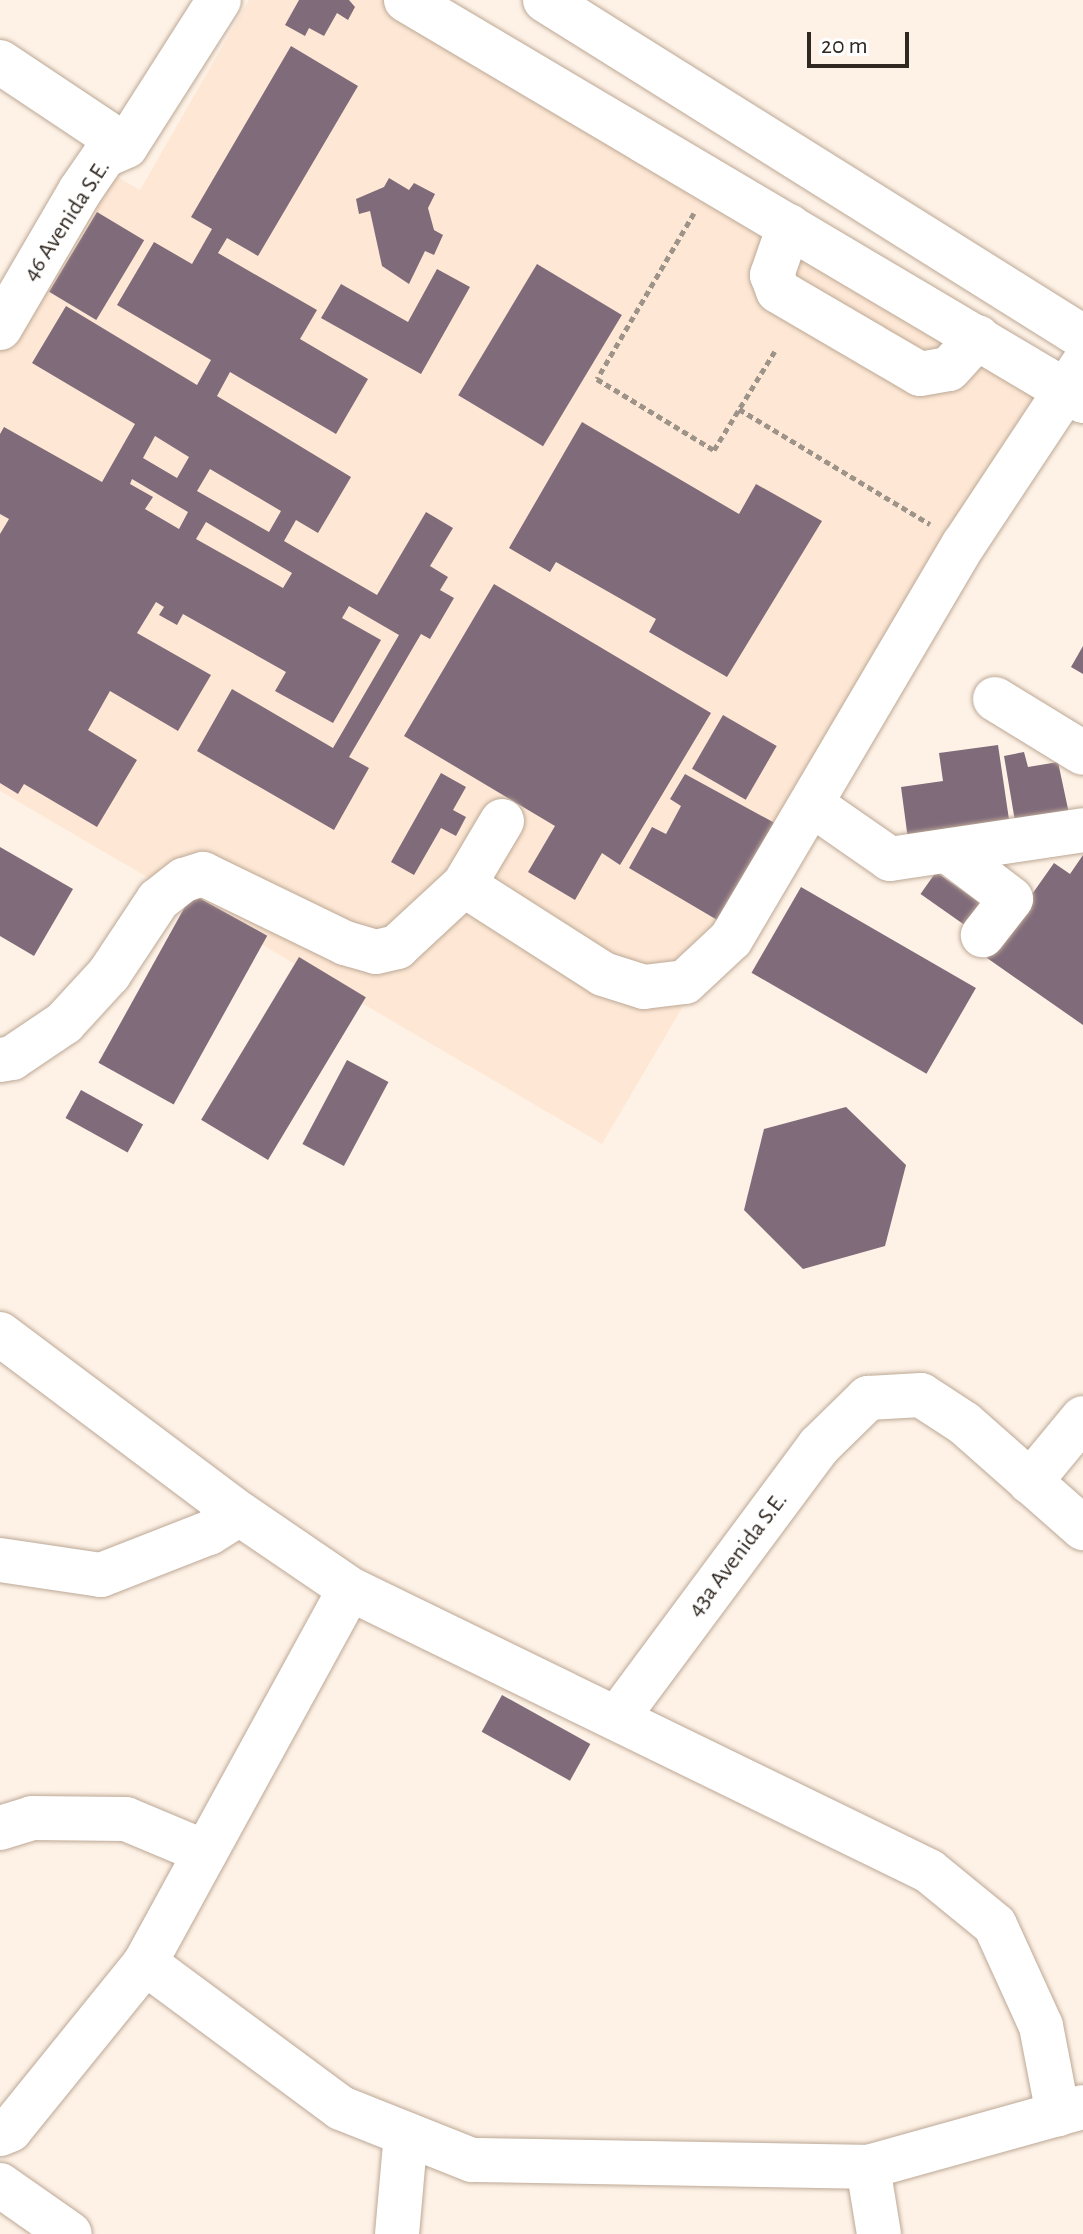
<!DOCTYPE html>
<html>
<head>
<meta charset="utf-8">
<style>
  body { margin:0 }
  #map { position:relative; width:1083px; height:2234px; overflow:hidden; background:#fef2e6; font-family:"Alegreya Sans",sans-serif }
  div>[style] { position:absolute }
  .built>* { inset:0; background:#fee8d5 }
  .building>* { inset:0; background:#806b7b; transform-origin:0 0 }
  .path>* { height:5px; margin-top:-2.5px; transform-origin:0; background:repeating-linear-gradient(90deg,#9d9389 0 6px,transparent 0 10px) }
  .roads { filter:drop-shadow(0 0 2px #bca896) drop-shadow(0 0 2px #bca896) }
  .minor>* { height:44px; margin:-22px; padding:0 22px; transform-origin:22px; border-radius:22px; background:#fff }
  span { translate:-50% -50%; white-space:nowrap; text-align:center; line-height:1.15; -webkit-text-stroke:8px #fff; paint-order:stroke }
  .street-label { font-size:24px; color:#302821 }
  .scale { position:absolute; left:807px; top:32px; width:102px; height:36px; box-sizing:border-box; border:4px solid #302821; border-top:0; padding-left:10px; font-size:24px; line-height:28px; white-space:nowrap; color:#302821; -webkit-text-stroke:6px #fff; paint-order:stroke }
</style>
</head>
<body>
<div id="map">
  <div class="built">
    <i style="clip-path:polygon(249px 0,433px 0,1055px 373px,602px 1144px,0 791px,0 337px,100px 167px,140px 190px)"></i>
  </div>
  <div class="building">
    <i style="clip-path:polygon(299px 0,349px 0,355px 7px,348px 20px,337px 13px,324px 36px,309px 28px,305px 36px,285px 25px)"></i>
    <i style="clip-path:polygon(evenodd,291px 46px,358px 86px,258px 256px,227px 238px,218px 253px,317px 310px,300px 339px,368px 379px,336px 434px,230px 372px,217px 396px,351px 477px,318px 533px,296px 520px,284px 541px,377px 595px,426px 512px,453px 528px,430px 566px,448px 577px,440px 590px,454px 598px,430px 639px,421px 634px,349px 757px,369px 768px,334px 830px,197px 751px,232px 689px,333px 748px,399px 635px,349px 606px,342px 618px,381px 640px,333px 723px,275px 691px,286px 672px,183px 614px,177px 625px,159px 615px,164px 607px,156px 602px,137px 633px,211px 675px,178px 731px,110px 691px,88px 730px,137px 760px,97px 827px,24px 784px,18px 794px,0 783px,0 534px,9px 519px,0 514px,0 434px,4px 427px,102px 482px,135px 424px,32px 363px,66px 306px,197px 385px,211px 360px,117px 305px,154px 242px,192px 264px,212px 229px,191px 217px,291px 46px,155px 436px,189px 457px,177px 478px,143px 458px,155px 436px,291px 46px,210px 469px,281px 511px,269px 532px,197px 491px,210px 469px,291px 46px,132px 479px,188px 512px,179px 529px,145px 509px,153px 497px,130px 484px,132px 479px,291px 46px,206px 522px,292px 573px,283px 588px,196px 539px,206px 522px)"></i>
    <i style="clip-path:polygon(389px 178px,409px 190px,414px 183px,435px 194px,428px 208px,434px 230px,443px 235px,434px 255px,425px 251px,409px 284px,382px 266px,370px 211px,359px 214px,356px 199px,384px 187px)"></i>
    <i style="left:97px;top:212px;width:55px;height:93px;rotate:31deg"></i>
    <i style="left:537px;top:264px;width:99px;height:153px;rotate:31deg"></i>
    <i style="clip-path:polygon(437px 269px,470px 287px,421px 374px,321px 318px,341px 284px,408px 322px)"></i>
    <i style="clip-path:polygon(582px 422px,739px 514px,756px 484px,822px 521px,727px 677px,649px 632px,656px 619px,556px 562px,550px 572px,509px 548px)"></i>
    <i style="clip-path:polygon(494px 584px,711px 713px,620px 865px,602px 853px,575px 900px,528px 872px,555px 826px,404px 736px)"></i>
    <i style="clip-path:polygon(1083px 646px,1083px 674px,1071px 667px)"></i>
    <i style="left:723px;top:715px;width:62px;height:62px;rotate:30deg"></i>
    <i style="clip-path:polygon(998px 745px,1011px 833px,909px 847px,901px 787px,943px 781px,939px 753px)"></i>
    <i style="clip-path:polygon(1024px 752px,1028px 767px,1058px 762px,1071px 823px,1017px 833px,1004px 756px)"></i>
    <i style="clip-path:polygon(441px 773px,466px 787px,453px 810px,466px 817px,456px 836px,441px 828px,414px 875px,391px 862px)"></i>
    <i style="clip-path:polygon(685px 774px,782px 827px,724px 924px,629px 868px,652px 827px,666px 834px,681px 806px,670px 799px)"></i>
    <i style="clip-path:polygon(0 847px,73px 889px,34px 956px,0 936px)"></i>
    <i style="clip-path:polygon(1083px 855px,1083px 1025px,987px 958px,1054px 863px,1070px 874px)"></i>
    <i style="left:936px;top:872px;width:63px;height:27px;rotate:35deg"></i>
    <i style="left:801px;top:887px;width:202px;height:99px;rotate:30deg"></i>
    <i style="left:192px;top:894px;width:86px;height:193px;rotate:29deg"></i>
    <i style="left:299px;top:957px;width:78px;height:190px;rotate:31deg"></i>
    <i style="left:347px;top:1060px;width:47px;height:95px;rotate:28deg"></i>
    <i style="left:81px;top:1090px;width:71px;height:32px;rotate:29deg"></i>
    <i style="clip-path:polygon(846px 1107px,906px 1165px,885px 1246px,803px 1269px,744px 1210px,764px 1129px)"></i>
    <i style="left:502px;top:1695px;width:101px;height:42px;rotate:29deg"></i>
  </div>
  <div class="path">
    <i style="left:694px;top:213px;width:192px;rotate:120.3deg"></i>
    <i style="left:597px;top:379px;width:137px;rotate:31.3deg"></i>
    <i style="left:714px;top:450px;width:116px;rotate:-58.4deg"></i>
    <i style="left:739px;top:409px;width:223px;rotate:31.1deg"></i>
  </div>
  <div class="roads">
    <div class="minor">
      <i style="left:406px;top:0;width:787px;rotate:30.64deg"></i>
      <i style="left:545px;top:0;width:635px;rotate:32.06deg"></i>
      <i style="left:0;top:62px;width:151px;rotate:33.7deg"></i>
      <i style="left:789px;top:226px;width:52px;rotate:109.1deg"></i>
      <i style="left:772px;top:275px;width:17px;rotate:69deg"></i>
      <i style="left:778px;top:291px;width:164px;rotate:30.3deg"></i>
      <i style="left:920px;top:374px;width:29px;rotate:-10deg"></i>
      <i style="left:949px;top:369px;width:43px;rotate:-47.8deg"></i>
      <i style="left:0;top:328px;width:159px;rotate:-59.7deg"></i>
      <i style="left:80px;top:191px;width:42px;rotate:-55.6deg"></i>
      <i style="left:104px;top:156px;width:24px;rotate:-24deg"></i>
      <i style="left:126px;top:146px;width:173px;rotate:-57.5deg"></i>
      <i style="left:995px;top:699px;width:103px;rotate:31.5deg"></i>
      <i style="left:811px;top:804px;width:96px;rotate:34.8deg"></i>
      <i style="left:890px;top:859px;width:195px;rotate:-8.5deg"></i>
      <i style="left:502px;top:821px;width:74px;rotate:120.7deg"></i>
      <i style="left:464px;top:885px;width:165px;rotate:32.6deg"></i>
      <i style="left:603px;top:974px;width:43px;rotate:17.6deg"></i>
      <i style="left:644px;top:987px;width:41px;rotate:-7deg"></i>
      <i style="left:685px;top:982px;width:63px;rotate:-43.1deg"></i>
      <i style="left:731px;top:939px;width:459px;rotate:-59.5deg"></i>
      <i style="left:964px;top:544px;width:216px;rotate:-56.5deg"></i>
      <i style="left:948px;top:851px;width:79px;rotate:37.3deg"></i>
      <i style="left:1011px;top:899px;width:46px;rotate:127.9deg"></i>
      <i style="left:0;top:1060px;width:12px;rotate:-9deg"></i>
      <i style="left:12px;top:1058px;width:63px;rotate:-33.9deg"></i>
      <i style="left:64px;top:1023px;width:67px;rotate:-47.4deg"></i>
      <i style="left:109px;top:974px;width:89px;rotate:-56.5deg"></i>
      <i style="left:158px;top:900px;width:33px;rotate:-38deg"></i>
      <i style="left:184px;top:880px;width:20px;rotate:-18deg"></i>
      <i style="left:203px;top:874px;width:158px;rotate:25.9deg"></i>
      <i style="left:345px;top:943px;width:32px;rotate:16deg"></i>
      <i style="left:376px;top:952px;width:22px;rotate:-13deg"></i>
      <i style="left:397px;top:947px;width:91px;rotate:-42.8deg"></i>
      <i style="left:0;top:1334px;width:300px;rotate:36.9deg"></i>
      <i style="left:240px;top:1514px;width:133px;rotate:34.3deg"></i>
      <i style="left:350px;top:1589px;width:644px;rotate:25.97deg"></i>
      <i style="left:929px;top:1871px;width:85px;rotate:39.3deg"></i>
      <i style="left:995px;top:1925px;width:111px;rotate:65.5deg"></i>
      <i style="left:1041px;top:2026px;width:90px;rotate:79.1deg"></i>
      <i style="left:1030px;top:1482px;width:83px;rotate:-50.4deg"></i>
      <i style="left:0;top:1560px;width:102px;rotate:8.4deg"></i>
      <i style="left:101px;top:1575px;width:116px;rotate:-21.3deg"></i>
      <i style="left:209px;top:1533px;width:36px;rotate:-32deg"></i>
      <i style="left:617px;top:1718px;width:339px;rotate:-53.4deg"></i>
      <i style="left:819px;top:1446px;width:69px;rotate:-44.4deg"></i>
      <i style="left:868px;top:1398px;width:53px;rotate:-3.2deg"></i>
      <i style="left:921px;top:1395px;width:51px;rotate:33.1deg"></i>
      <i style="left:964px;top:1423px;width:159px;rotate:41.4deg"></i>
      <i style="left:0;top:1828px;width:34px;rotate:-17deg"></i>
      <i style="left:32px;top:1818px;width:94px;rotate:0.6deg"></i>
      <i style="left:126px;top:1819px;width:86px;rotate:22.7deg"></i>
      <i style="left:145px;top:1963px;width:244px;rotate:36.5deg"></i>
      <i style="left:341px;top:2108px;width:141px;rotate:21.7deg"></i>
      <i style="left:472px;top:2160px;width:396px;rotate:1deg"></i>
      <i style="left:868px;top:2167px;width:223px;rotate:-15.6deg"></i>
      <i style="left:0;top:2134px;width:11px;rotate:-22deg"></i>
      <i style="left:10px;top:2130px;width:215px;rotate:-51deg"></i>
      <i style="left:145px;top:1963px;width:426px;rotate:-61.3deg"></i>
      <i style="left:868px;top:2167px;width:68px;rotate:80.7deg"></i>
      <i style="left:0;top:2185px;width:85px;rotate:35deg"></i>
      <i style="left:397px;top:2234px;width:100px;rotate:-84.9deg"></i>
    </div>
  </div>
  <div class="street-label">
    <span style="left:67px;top:221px;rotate:-57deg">46 Avenida S.E.</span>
    <span style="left:738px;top:1555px;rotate:-53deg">43a Avenida S.E.</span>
  </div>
  <div class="scale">20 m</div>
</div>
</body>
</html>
